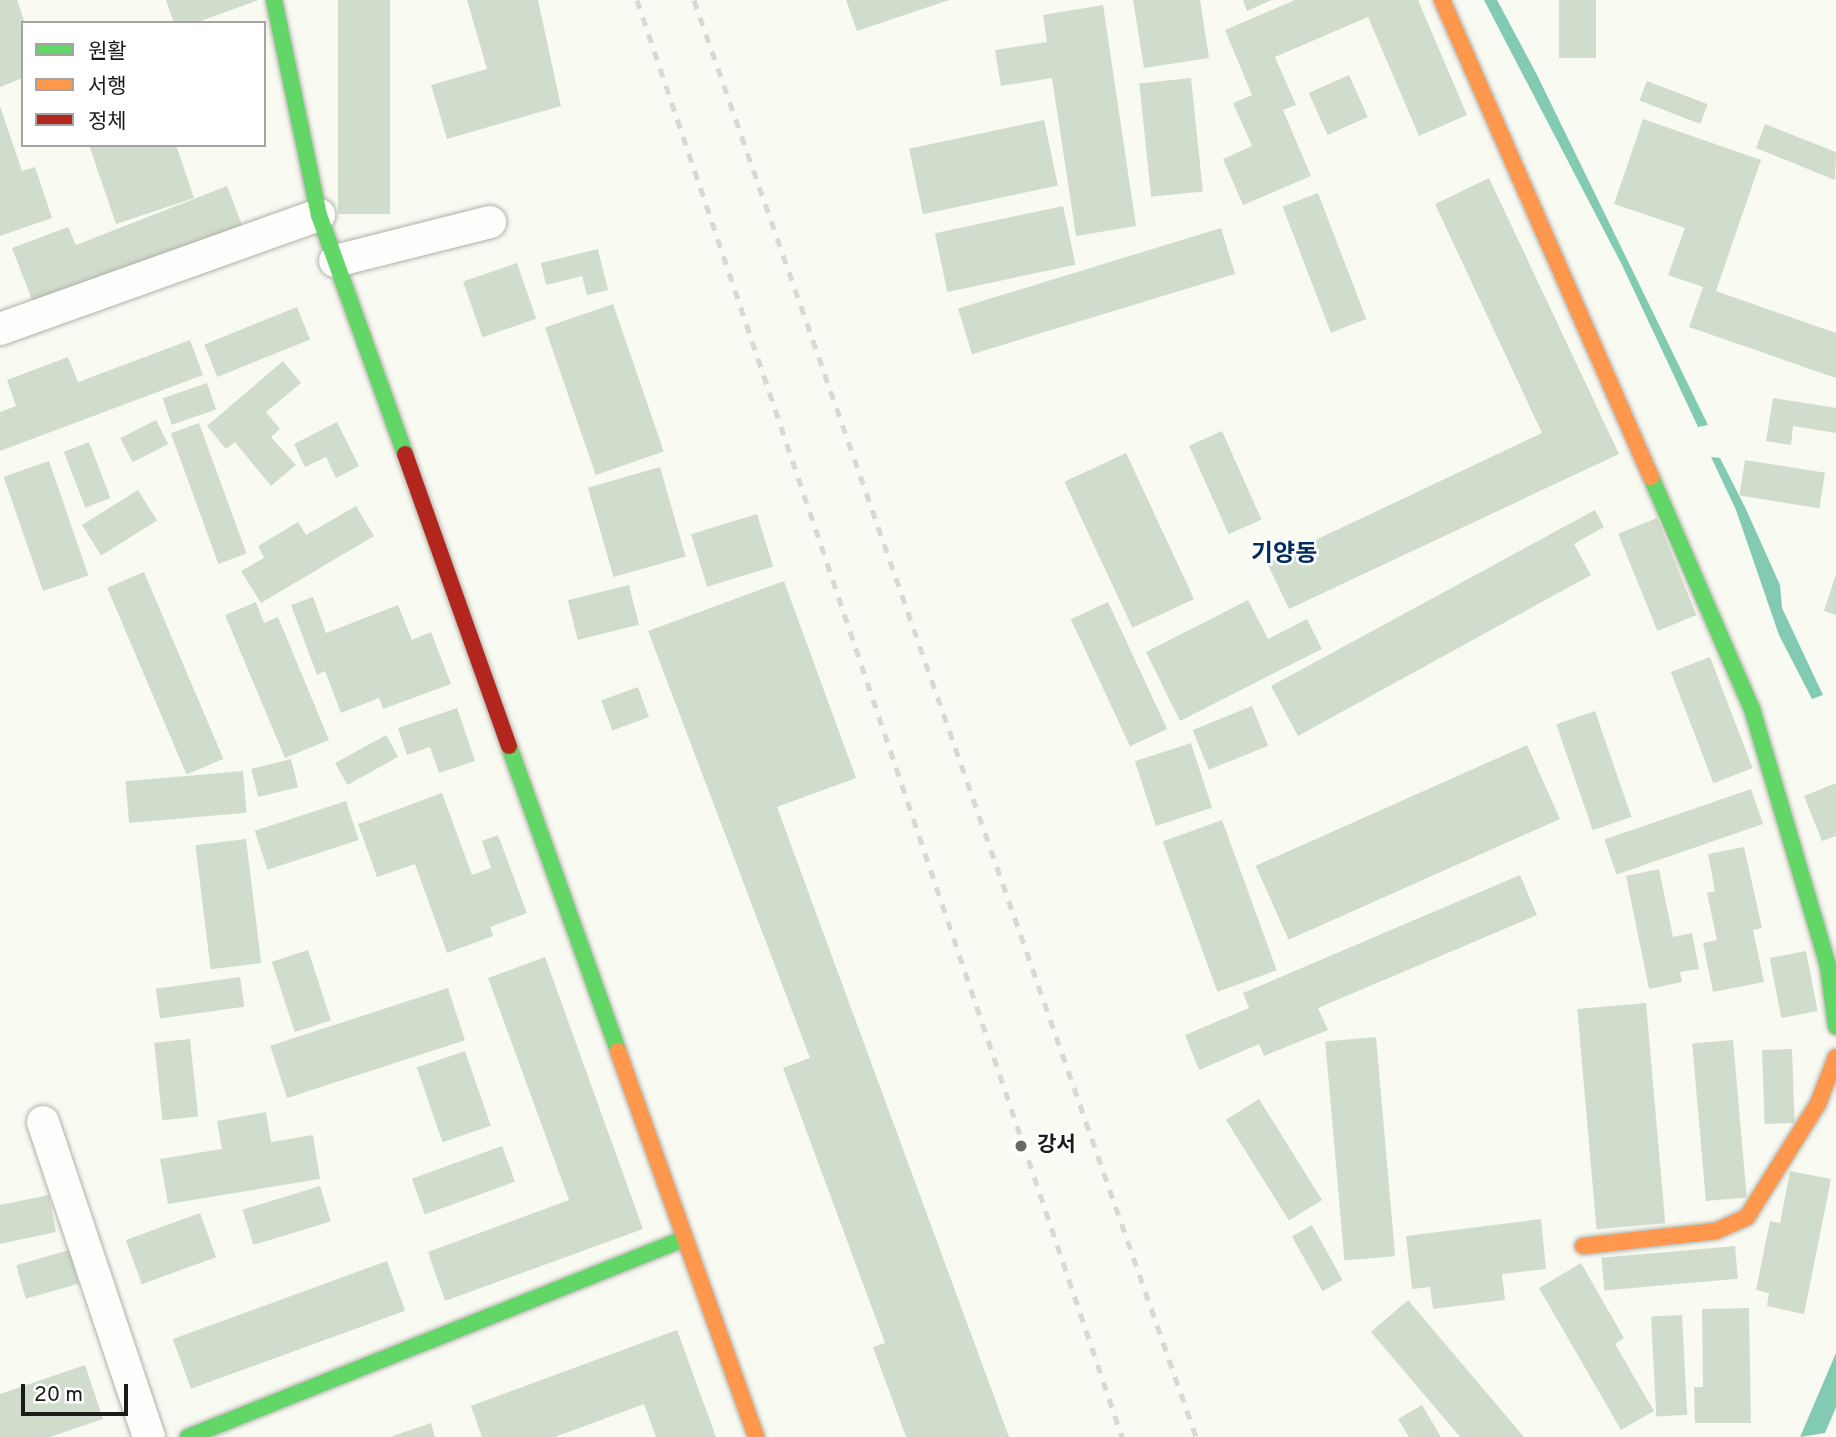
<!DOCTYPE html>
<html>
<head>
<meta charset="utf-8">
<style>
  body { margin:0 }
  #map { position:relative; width:1836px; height:1437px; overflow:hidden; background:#f9faf2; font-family:Overpass,"Noto Sans KR",sans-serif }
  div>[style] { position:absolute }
  .water>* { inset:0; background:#82cbb2 }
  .building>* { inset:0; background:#d1ddcc; transform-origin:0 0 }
  .roads { filter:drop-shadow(0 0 2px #b0b1aa) drop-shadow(0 0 2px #b0b1aa) }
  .street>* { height:32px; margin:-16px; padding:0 16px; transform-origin:16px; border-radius:16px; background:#fefefd }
  .fast>* { height:16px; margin:-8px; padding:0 8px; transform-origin:8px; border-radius:8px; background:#63d668 }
  .slow>* { height:16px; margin:-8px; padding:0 8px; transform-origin:8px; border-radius:8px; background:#ff974d }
  .jam>* { height:16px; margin:-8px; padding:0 8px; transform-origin:8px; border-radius:8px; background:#b3261e }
  .rail>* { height:5px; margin-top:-2.5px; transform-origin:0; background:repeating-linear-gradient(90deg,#d8d8d6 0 9px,transparent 0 18px) }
  .dots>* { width:19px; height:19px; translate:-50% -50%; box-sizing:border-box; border:4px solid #fff; border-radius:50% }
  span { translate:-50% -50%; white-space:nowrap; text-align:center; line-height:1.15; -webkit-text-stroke:5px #fff; paint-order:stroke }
  .poi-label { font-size:21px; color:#1b1c17; font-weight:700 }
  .left { translate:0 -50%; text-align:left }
  .quarter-label { font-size:24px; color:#022c5e; font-weight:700 }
  .legend { position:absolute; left:21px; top:21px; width:245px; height:126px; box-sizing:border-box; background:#fff; border:2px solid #a4a4a2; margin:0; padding:9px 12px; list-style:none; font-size:21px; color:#1b1c17 }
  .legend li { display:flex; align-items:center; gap:14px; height:35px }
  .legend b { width:35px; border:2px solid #a4a4a2 }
  .scale { position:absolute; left:21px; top:1384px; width:107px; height:32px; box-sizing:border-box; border:4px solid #1b1c17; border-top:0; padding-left:9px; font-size:21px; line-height:24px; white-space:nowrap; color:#1b1c17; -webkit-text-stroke:5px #fff; paint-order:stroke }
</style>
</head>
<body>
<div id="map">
  <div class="water">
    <i style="clip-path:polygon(1484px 0,1497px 0,1536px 73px,1708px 425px,1698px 427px,1622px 265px)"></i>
    <i style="clip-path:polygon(1711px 457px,1720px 458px,1745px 507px,1780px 585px,1782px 608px,1823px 695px,1812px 699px,1779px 635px,1736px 510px)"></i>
    <i style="clip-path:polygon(1836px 1353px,1836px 1407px,1825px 1433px,1800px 1437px)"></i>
  </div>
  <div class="building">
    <i style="clip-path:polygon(0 0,17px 0,25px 23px,23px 78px,0 87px)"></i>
    <i style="clip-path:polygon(166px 0,259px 0,195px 23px,174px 23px)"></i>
    <i style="left:338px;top:0;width:52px;height:214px"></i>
    <i style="clip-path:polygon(467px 0,538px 0,561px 106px,447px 139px,431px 85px,487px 69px)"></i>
    <i style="clip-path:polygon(846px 0,949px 0,857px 31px)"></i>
    <i style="clip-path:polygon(1133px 0,1200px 0,1209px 58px,1144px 68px)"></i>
    <i style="clip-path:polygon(1243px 0,1272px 0,1247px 11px)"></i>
    <i style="clip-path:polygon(1295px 0,1418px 0,1467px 115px,1419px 136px,1368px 17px,1275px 57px,1296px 105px,1283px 110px,1311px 176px,1243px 205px,1223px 159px,1252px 146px,1233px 103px,1252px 95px,1225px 30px)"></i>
    <i style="left:1559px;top:0;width:37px;height:58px"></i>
    <i style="clip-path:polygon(1103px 5px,1136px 226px,1076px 236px,1052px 78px,1001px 86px,995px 50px,1047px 42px,1043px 15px)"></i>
    <i style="left:1349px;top:75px;width:46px;height:44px;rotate:66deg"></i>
    <i style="left:1191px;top:78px;width:114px;height:52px;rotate:84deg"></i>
    <i style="left:1647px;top:81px;width:65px;height:21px;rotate:21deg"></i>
    <i style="clip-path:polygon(0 106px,22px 171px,35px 167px,52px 218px,0 236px)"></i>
    <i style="clip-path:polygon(1643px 119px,1761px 160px,1716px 291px,1836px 333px,1836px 378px,1689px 327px,1703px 287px,1668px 275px,1685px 228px,1614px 204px)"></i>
    <i style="left:1044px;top:120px;width:67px;height:138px;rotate:78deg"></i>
    <i style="clip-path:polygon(1765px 124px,1836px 152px,1835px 180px,1756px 148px)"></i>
    <i style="clip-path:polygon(89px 145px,176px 145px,194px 198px,116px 224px)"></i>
    <i style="clip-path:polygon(1489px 178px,1619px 454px,1289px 609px,1267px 563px,1542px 433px,1435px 204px)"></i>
    <i style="clip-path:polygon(227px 186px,242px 225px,34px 305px,12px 248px,68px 227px,76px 245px)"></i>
    <i style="left:1318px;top:193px;width:135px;height:38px;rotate:69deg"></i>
    <i style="left:1063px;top:206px;width:60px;height:131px;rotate:78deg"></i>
    <i style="left:1221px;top:228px;width:48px;height:275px;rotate:73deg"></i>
    <i style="clip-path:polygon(598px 249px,608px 290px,587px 295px,582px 276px,546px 285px,541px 263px)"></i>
    <i style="left:517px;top:263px;width:59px;height:57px;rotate:71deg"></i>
    <i style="left:613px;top:304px;width:156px;height:72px;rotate:71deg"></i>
    <i style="left:297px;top:307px;width:35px;height:100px;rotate:68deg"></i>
    <i style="clip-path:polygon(190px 340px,203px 375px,0 451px,0 412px,16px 406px,7px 380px,68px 357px,78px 382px)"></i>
    <i style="clip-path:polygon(283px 361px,301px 383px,266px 412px,280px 429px,271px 437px,296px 465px,271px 486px,235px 442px,226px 449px,207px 426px)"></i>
    <i style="left:207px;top:383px;width:28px;height:47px;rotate:71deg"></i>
    <i style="clip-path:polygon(1773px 398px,1836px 408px,1836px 433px,1793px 426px,1791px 445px,1766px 441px)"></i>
    <i style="left:156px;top:420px;width:27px;height:40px;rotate:63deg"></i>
    <i style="clip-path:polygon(337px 422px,359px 466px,336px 478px,326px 457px,305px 467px,294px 444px)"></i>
    <i style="left:199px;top:423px;width:139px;height:30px;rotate:70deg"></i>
    <i style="left:1222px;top:431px;width:97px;height:36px;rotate:66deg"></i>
    <i style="left:89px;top:442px;width:60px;height:27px;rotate:69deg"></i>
    <i style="left:1126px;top:453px;width:161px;height:68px;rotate:65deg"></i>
    <i style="left:1745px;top:460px;width:81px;height:36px;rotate:9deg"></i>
    <i style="left:49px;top:461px;width:121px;height:48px;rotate:71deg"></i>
    <i style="left:660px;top:467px;width:93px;height:75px;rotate:74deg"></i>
    <i style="left:138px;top:490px;width:36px;height:66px;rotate:58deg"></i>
    <i style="clip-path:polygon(356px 506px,374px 536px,261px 603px,241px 571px,264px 558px,258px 546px,298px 522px,306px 535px)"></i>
    <i style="clip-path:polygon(1595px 510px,1604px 527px,1574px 544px,1591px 575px,1298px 736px,1271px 686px)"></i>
    <i style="left:757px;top:514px;width:55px;height:69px;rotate:73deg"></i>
    <i style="left:1657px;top:518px;width:105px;height:42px;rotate:68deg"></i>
    <i style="left:144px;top:572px;width:203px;height:40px;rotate:67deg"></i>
    <i style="clip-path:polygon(1836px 574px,1836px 615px,1824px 611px)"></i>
    <i style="clip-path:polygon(784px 581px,856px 778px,777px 807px,1009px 1437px,906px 1437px,873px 1347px,885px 1343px,783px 1068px,810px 1058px,648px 631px)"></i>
    <i style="left:629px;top:585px;width:41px;height:63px;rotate:76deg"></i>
    <i style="clip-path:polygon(313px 597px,326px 633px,398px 605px,412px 640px,431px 632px,451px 684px,383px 709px,379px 698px,341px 713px,325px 671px,317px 675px,291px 605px)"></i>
    <i style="clip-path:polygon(1248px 600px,1268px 639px,1307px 619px,1322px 649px,1180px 721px,1146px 652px)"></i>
    <i style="clip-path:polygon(256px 602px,264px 623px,278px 617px,329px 740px,285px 758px,225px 615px)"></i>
    <i style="left:1108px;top:602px;width:140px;height:41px;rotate:65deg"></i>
    <i style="left:1710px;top:657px;width:119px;height:42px;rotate:69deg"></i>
    <i style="left:638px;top:687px;width:32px;height:39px;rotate:70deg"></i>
    <i style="left:1252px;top:706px;width:43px;height:64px;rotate:68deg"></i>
    <i style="clip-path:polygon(457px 708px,475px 761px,439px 773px,430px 747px,407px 755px,398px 728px)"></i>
    <i style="left:1595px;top:711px;width:112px;height:41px;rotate:71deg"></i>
    <i style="left:386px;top:735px;width:25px;height:58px;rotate:61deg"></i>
    <i style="left:1191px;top:743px;width:68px;height:59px;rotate:72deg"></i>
    <i style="left:1527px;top:745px;width:81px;height:297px;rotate:66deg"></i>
    <i style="left:291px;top:759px;width:29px;height:41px;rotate:76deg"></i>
    <i style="left:243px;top:771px;width:42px;height:118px;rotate:85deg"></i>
    <i style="clip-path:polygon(1836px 783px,1836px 836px,1822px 841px,1804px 796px)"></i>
    <i style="left:1751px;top:789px;width:37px;height:155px;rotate:71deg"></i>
    <i style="clip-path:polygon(442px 793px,472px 875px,491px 868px,482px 841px,498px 835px,527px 913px,490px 927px,493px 936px,447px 953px,415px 864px,377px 877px,358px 824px)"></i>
    <i style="left:346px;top:801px;width:41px;height:96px;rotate:72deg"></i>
    <i style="left:1222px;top:820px;width:160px;height:63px;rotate:70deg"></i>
    <i style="left:246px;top:839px;width:125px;height:51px;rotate:83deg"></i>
    <i style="clip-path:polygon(1744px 847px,1762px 928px,1753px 930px,1764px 982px,1713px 992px,1703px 943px,1717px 940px,1707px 893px,1715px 891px,1708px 854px)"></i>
    <i style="clip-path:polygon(1659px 869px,1673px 937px,1692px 933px,1699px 969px,1680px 972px,1682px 982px,1649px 989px,1626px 876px)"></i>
    <i style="clip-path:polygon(1520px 875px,1537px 915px,1318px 1008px,1328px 1030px,1264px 1056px,1259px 1044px,1199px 1070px,1185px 1035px,1249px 1008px,1243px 993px)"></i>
    <i style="left:308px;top:950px;width:74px;height:38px;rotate:72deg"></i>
    <i style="left:1806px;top:951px;width:61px;height:37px;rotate:79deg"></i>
    <i style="clip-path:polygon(545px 957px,643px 1229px,445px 1301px,428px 1252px,569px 1200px,488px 978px)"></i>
    <i style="left:240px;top:977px;width:30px;height:85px;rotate:82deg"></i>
    <i style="left:448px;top:988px;width:55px;height:187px;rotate:72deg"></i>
    <i style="left:1646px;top:1003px;width:221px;height:69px;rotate:85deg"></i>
    <i style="left:1376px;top:1037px;width:220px;height:51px;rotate:85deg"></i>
    <i style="left:190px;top:1039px;width:78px;height:36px;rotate:84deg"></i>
    <i style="left:1733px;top:1040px;width:158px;height:41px;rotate:85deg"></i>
    <i style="left:1792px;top:1049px;width:74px;height:30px;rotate:88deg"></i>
    <i style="left:465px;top:1051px;width:79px;height:51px;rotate:71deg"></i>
    <i style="left:1259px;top:1099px;width:119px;height:39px;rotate:58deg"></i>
    <i style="clip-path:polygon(266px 1112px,271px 1142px,313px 1135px,320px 1179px,168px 1204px,160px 1159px,222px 1149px,217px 1121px)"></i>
    <i style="left:502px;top:1146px;width:38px;height:96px;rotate:70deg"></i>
    <i style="clip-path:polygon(1790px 1171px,1831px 1179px,1804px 1314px,1767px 1306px,1769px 1293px,1756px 1290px,1770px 1221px,1780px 1223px)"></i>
    <i style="left:320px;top:1186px;width:37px;height:81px;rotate:73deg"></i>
    <i style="clip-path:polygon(49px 1195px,56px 1232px,0 1244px,0 1205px)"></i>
    <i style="left:200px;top:1213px;width:47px;height:79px;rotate:70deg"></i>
    <i style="clip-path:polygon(1541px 1219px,1546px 1269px,1502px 1274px,1505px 1300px,1433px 1309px,1430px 1287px,1412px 1289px,1406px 1236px)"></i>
    <i style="left:1312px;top:1225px;width:63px;height:23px;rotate:61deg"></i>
    <i style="left:1735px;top:1246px;width:33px;height:134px;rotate:85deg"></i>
    <i style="left:69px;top:1250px;width:35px;height:55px;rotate:74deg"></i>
    <i style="left:387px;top:1261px;width:53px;height:228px;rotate:70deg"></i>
    <i style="clip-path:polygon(1581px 1263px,1624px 1338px,1615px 1344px,1654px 1411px,1621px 1430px,1539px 1288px)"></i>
    <i style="clip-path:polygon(1408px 1300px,1524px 1437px,1460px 1437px,1371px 1332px)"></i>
    <i style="clip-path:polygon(1749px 1308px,1751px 1423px,1695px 1423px,1694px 1387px,1703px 1387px,1702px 1309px)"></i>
    <i style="left:1682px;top:1315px;width:100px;height:31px;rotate:87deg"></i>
    <i style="clip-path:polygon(677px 1330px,716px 1437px,656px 1437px,644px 1404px,555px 1437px,482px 1437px,471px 1406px)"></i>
    <i style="clip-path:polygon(85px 1365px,103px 1419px,50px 1437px,0 1437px,0 1394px)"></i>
    <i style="clip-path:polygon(1422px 1405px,1441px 1437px,1409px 1437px,1398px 1419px)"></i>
    <i style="clip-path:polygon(431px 1423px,435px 1437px,390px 1437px)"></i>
  </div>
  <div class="roads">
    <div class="street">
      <i style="left:335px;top:261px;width:160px;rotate:-14.1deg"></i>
      <i style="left:0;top:329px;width:339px;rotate:-19.7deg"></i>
      <i style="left:43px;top:1122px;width:332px;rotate:71.4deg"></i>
    </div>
    <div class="fast">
      <i style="left:274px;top:0;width:220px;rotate:78.2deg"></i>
      <i style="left:319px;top:215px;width:254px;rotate:70.2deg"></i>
      <i style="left:1651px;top:477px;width:253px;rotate:66.5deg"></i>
      <i style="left:1752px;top:709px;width:268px;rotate:73.5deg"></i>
      <i style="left:1828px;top:966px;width:61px;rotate:82.4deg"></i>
      <i style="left:509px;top:746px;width:324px;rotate:70.3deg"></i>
      <i style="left:188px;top:1437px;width:531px;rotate:-21.78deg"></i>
    </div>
    <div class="slow">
      <i style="left:1442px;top:0;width:521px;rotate:66.34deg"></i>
      <i style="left:618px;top:1051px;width:410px;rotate:70.3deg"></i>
      <i style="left:1583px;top:1246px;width:134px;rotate:-6.4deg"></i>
      <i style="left:1716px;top:1231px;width:34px;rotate:-24deg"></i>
      <i style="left:1747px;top:1217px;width:133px;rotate:-57.9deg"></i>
      <i style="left:1818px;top:1104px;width:50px;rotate:-69deg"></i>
    </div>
    <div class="jam">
      <i style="left:405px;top:454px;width:310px;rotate:70.4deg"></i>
    </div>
  </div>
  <div class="rail">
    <i style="left:637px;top:0;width:1517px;rotate:71.35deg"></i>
    <i style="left:694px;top:0;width:1522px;rotate:70.74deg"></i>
  </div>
  <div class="dots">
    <i style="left:1021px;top:1146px;background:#696a64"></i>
  </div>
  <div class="poi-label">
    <span class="left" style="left:1037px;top:1146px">강서</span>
  </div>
  <div class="quarter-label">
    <span style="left:1284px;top:556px">기양동</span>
  </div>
  <ul class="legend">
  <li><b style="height:9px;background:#63d668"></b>원활</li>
  <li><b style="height:9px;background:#ff974d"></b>서행</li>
  <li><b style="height:9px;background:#b3261e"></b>정체</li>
  </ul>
  <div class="scale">20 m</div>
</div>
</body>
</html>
